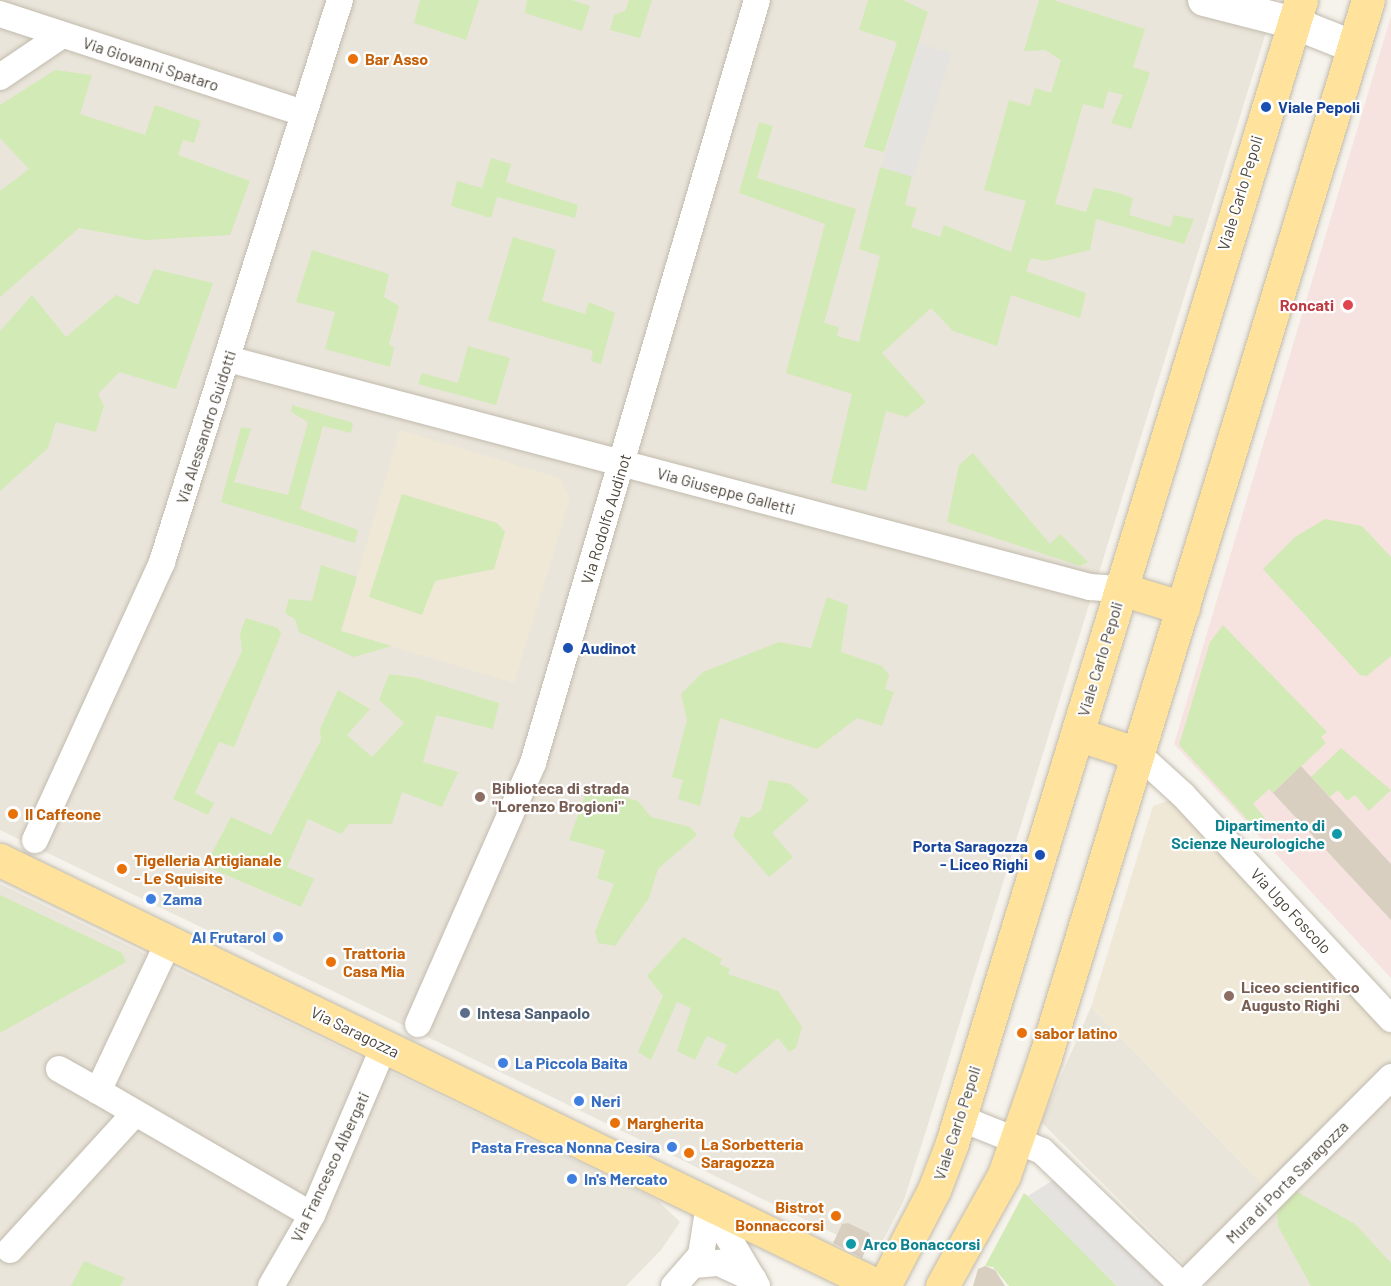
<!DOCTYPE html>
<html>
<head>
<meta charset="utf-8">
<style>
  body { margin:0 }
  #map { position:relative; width:1391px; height:1286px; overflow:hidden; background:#f6f3ec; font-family:Barlow,sans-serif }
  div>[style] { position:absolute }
  .residential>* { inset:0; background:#eae5da }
  .education>* { inset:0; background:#efe8d6 }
  .medical>* { inset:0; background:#f6e3e0 }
  .green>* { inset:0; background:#d2eab5 }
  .parking>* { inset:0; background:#e5e3e0; transform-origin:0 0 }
  .building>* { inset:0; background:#d8cfc1 }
  .roads { filter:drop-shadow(0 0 2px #c2bbae) drop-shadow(0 0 2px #c2bbae) }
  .minor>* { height:26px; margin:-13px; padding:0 13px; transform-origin:13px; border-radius:13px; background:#fff }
  .tertiary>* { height:32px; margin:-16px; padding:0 16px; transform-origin:16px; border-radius:16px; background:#fff }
  .primary>* { height:33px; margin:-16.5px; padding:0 16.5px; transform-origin:16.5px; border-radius:16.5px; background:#ffe39c }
  .dots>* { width:16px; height:16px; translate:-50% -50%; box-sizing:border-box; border:3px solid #fff; border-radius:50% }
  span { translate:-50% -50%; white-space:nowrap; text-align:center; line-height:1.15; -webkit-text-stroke:4.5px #fff; paint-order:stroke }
  .food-label { font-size:16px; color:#c56008; font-weight:700 }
  .left { translate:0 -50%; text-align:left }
  .right { translate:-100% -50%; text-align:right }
  .street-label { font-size:16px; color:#4b4439 }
  .transit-label { font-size:16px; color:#164399; font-weight:700 }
  .health-label { font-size:16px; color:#be3a42; font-weight:700 }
  .education-label { font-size:16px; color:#785e54; font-weight:700 }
  .culture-label { font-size:16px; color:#0d838f; font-weight:700 }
  .shop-label { font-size:16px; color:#366cbe; font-weight:700 }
  .service-label { font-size:16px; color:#4e5e75; font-weight:700 }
</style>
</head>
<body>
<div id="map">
  <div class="residential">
    <i style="clip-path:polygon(0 0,1276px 0,942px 1080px,904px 1200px,878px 1250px,866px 1249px,0 830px)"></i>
    <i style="clip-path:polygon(0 884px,657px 1200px,680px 1222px,661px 1250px,626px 1286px,0 1286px)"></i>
    <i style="clip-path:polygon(1091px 1007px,1262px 1184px,1391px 1056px,1391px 1286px,1206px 1286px,1041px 1122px)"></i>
  </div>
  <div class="education">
    <i style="clip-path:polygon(400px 430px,560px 478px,570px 498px,514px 683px,341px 631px)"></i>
    <i style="clip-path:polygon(1173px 799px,1391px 1024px,1391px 1056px,1262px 1184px,1091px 1007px,1153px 806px)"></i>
  </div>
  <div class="medical">
    <i style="clip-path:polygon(1391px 16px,1391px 978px,1174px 744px)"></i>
  </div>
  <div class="green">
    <i style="clip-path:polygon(420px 0,479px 0,466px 40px,414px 23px)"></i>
    <i style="clip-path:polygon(527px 0,572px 0,590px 6px,582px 31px,525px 13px)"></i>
    <i style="clip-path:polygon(629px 0,652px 0,640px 38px,610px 30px,614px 15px,625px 11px)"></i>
    <i style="clip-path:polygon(868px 0,903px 0,928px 12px,884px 152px,864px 147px,897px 42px,859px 30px)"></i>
    <i style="clip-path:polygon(1039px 0,1053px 0,1145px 29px,1133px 67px,1150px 73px,1131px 129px,1111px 123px,1123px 95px,1108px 91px,1103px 109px,1083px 104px,1055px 204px,1086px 212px,1094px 188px,1116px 192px,1133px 198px,1129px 215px,1170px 227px,1174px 215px,1194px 219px,1184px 244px,1096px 219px,1090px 250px,1045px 261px,1031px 258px,1026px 271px,1086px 293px,1080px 318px,1011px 295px,997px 346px,953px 331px,931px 308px,882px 353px,926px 402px,907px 417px,886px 411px,866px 491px,831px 483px,852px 394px,786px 373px,825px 224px,739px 193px,759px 122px,773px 126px,757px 178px,856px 209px,824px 323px,839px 327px,837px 336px,859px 342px,880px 256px,859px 249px,880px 167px,912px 176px,905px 205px,917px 208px,911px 227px,940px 237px,944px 225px,1011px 252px,1026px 201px,984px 190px,1009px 100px,1030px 106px,1035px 88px,1051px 93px,1061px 60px,1045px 50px,1024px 51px)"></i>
    <i style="clip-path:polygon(55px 70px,92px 75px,80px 114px,145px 135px,155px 105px,201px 121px,194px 143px,183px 140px,178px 155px,250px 181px,230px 235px,145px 240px,79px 228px,0 297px,0 191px,29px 169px,0 138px,0 105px)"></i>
    <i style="clip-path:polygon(491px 158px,511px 164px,506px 182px,578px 205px,575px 218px,497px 197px,491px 218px,451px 206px,457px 181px,482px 188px)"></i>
    <i style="clip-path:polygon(513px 237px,556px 250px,542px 301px,585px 314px,589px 302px,615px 313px,601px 364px,591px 361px,593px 351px,488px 320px)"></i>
    <i style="clip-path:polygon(312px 250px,389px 274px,384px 297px,399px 306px,389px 344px,394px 348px,390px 367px,325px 349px,335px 312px,296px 302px)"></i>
    <i style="clip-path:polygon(154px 269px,213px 283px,176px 389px,119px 372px,98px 394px,104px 406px,96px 432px,56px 422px,48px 448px,0 491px,0 331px,32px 295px,66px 337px,116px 295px,138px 305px)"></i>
    <i style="clip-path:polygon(468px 346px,510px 358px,496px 405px,418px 384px,422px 373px,458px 383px)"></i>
    <i style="clip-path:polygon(292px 405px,353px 423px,351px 433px,323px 426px,300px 509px,358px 530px,355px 543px,221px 502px,241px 427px,251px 429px,234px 482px,288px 495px,308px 422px,291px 412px)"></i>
    <i style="clip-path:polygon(973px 453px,1050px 544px,1060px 534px,1088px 562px,1080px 566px,947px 522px,959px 465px)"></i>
    <i style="clip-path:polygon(402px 494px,497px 523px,505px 532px,494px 569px,435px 581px,422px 615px,369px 597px)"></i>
    <i style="clip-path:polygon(1325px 519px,1362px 526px,1391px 557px,1391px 656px,1367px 676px,1360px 675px,1263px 569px,1295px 537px)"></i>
    <i style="clip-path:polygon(321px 565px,357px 577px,341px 631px,392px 646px,354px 657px,299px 632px,295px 619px,285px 613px,289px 599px,312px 601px)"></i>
    <i style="clip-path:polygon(827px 597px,848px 605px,841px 652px,882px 666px,889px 675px,885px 689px,894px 692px,882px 726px,857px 718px,817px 749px,720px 718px,700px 806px,678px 799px,683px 780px,672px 777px,687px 720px,681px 694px,703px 672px,779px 642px,811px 648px)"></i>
    <i style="clip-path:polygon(246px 618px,278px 628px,281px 634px,234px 747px,219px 742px,195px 793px,214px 803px,208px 815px,173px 799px,242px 651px,240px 633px)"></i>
    <i style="clip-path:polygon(1223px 625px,1327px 732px,1321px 737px,1326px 743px,1273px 793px,1269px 789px,1253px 804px,1265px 818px,1255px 828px,1179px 745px,1210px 642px)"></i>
    <i style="clip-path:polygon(389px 674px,417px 678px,499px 703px,493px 729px,436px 715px,423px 762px,458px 772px,442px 807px,402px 792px,392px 824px,349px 824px,341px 834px,308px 819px,287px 867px,314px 879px,301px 907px,205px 866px,231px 817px,271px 835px,321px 740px,320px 729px,338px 690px,370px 709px,347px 735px,372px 757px,404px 723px,379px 700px)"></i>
    <i style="clip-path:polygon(1341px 748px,1391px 790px,1369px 811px,1355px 795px,1347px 801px,1338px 790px,1330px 797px,1311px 777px)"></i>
    <i style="clip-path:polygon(769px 780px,790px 784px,809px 800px,772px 833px,793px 857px,769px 877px,733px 836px,741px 816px,750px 818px,761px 810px)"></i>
    <i style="clip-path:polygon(588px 787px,638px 801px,651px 817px,690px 827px,697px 835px,658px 869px,649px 898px,615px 946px,598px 943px,595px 932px,614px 884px,597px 878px,605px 850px,569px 840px)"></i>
    <i style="clip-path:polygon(0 895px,122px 953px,126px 962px,0 1033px)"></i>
    <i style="clip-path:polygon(683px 937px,722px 959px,720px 964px,730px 969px,728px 974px,778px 991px,802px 1027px,796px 1048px,789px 1052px,778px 1038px,736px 1074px,717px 1065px,727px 1045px,707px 1036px,695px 1060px,677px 1051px,691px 1008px,677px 1002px,651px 1060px,638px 1052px,663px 996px,647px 976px)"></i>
    <i style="clip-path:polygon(1292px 1189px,1355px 1224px,1391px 1263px,1391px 1286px,1311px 1286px,1278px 1226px,1277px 1203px)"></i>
    <i style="clip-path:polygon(1024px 1193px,1028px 1196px,1117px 1286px,1009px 1286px,993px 1267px,985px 1266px)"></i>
    <i style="clip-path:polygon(84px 1261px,125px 1278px,120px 1286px,71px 1286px)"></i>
  </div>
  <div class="parking">
    <i style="left:919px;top:43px;width:34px;height:130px;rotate:17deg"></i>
    <i style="clip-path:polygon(1061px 1175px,1177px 1286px,1117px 1286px,1028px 1196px)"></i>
  </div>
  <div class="building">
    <i style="clip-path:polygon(1301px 766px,1391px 864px,1391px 920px,1273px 793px)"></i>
    <i style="clip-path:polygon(848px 1223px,869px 1233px,871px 1239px,862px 1258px,833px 1243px,842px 1224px)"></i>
    <i style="clip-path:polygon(985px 1266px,995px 1270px,1005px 1286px,973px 1286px,978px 1269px)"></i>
  </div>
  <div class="roads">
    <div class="minor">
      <i style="left:0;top:14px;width:319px;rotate:18.1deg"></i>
      <i style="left:0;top:77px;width:75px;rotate:-34.1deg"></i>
      <i style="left:228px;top:359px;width:892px;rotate:14.82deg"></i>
      <i style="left:1090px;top:587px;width:31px;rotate:4deg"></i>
      <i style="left:1138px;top:754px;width:61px;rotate:42.3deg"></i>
      <i style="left:1183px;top:795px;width:306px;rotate:47.1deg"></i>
      <i style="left:35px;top:840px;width:306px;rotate:-65.4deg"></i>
      <i style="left:162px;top:562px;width:590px;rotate:-72.43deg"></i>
      <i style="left:169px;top:941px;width:166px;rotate:115.3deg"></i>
      <i style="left:98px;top:1091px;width:247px;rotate:30.1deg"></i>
      <i style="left:418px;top:1024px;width:285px;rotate:-66.2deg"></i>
      <i style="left:533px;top:763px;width:795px;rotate:-73.64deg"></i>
      <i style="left:59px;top:1069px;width:45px;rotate:29.4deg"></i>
      <i style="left:960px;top:1118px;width:88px;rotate:21.9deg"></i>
      <i style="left:1042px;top:1151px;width:195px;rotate:43.8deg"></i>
      <i style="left:709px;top:1205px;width:94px;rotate:59.3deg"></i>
      <i style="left:10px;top:1250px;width:185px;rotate:-47.6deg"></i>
      <i style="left:694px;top:1265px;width:25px;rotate:-5deg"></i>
      <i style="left:719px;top:1263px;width:38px;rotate:25deg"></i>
      <i style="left:271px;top:1286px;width:82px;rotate:-60deg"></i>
      <i style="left:312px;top:1215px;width:184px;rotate:-66.9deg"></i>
      <i style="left:674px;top:1286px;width:41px;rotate:-48.9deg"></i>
      <i style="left:701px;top:1255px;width:51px;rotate:-80.9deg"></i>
      <i style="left:1183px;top:1286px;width:295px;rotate:-45.1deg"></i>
    </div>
    <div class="tertiary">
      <i style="left:1204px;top:0;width:93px;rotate:14.3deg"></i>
      <i style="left:1294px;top:23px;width:65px;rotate:21.8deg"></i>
    </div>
    <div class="primary">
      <i style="left:1121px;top:589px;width:65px;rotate:17deg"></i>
      <i style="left:1077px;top:734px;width:64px;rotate:18.2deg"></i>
      <i style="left:0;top:860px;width:976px;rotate:25.88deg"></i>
      <i style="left:884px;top:1286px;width:108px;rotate:-62.5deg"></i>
      <i style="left:934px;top:1190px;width:50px;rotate:-69deg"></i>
      <i style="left:952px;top:1143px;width:1195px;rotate:-73.02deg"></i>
      <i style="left:942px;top:1286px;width:127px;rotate:-60.8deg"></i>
      <i style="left:1004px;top:1175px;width:125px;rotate:-70.8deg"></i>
      <i style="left:1045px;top:1057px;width:1105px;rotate:-73.01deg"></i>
    </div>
  </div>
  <div class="dots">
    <i style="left:353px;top:59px;background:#e8710a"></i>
    <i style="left:1266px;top:107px;background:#1a4fb4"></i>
    <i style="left:1348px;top:305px;background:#e0444e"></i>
    <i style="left:568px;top:648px;background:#1a4fb4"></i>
    <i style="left:480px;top:797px;background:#8d6e63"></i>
    <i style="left:13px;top:814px;background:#e8710a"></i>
    <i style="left:1337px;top:834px;background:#0f9aa8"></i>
    <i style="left:1040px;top:855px;background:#1a4fb4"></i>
    <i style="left:122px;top:869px;background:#e8710a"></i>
    <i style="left:151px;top:899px;background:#3f7fe0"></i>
    <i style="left:278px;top:937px;background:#3f7fe0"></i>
    <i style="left:331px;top:962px;background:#e8710a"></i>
    <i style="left:1229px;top:996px;background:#8d6e63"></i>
    <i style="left:465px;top:1013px;background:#5c6f8a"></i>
    <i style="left:1022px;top:1033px;background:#e8710a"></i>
    <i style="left:503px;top:1063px;background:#3f7fe0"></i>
    <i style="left:579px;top:1101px;background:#3f7fe0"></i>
    <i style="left:615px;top:1123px;background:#e8710a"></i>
    <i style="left:672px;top:1147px;background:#3f7fe0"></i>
    <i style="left:689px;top:1153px;background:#e8710a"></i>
    <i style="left:572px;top:1179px;background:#3f7fe0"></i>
    <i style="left:836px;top:1216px;background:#e8710a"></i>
    <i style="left:851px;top:1244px;background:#0f9aa8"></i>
  </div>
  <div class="food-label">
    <span class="left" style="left:365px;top:59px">Bar Asso</span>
    <span class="left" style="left:25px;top:814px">Il Caffeone</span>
    <span class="left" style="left:134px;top:869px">Tigelleria Artigianale<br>- Le Squisite</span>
    <span class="left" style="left:343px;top:962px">Trattoria<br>Casa Mia</span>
    <span class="left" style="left:1034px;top:1033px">sabor latino</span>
    <span class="left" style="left:627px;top:1123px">Margherita</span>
    <span class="left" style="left:701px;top:1153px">La Sorbetteria<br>Saragozza</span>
    <span class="right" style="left:824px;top:1216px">Bistrot<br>Bonnaccorsi</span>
  </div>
  <div class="street-label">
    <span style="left:151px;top:64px;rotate:18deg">Via Giovanni Spataro</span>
    <span style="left:1240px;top:193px;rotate:-73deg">Viale Carlo Pepoli</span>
    <span style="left:206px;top:427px;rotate:-72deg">Via Alessandro Guidotti</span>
    <span style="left:726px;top:491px;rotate:15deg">Via Giuseppe Galletti</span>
    <span style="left:606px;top:519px;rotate:-73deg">Via Rodolfo Audinot</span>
    <span style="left:1100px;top:659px;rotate:-73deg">Viale Carlo Pepoli</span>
    <span style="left:1291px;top:911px;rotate:47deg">Via Ugo Foscolo</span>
    <span style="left:355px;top:1032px;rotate:26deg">Via Saragozza</span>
    <span style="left:957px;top:1123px;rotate:-72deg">Viale Carlo Pepoli</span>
    <span style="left:330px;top:1167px;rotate:-65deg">Via Francesco Albergati</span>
    <span style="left:1287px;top:1182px;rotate:-45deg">Mura di Porta Saragozza</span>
  </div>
  <div class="transit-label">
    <span class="left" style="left:1278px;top:107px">Viale Pepoli</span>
    <span class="left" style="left:580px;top:648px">Audinot</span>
    <span class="right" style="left:1028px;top:855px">Porta Saragozza<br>- Liceo Righi</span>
  </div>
  <div class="health-label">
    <span class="right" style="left:1334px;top:305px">Roncati</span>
  </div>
  <div class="education-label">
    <span class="left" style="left:492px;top:797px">Biblioteca di strada<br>"Lorenzo Brogioni"</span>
    <span class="left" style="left:1241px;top:996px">Liceo scientifico<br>Augusto Righi</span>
  </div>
  <div class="culture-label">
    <span class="right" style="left:1325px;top:834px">Dipartimento di<br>Scienze Neurologiche</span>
    <span class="left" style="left:863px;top:1244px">Arco Bonaccorsi</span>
  </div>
  <div class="shop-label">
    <span class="left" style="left:163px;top:899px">Zama</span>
    <span class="right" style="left:266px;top:937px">Al Frutarol</span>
    <span class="left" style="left:515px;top:1063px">La Piccola Baita</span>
    <span class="left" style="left:591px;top:1101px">Neri</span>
    <span class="right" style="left:660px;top:1147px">Pasta Fresca Nonna Cesira</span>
    <span class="left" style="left:584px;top:1179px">In's Mercato</span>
  </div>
  <div class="service-label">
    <span class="left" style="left:477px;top:1013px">Intesa Sanpaolo</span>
  </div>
</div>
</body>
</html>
